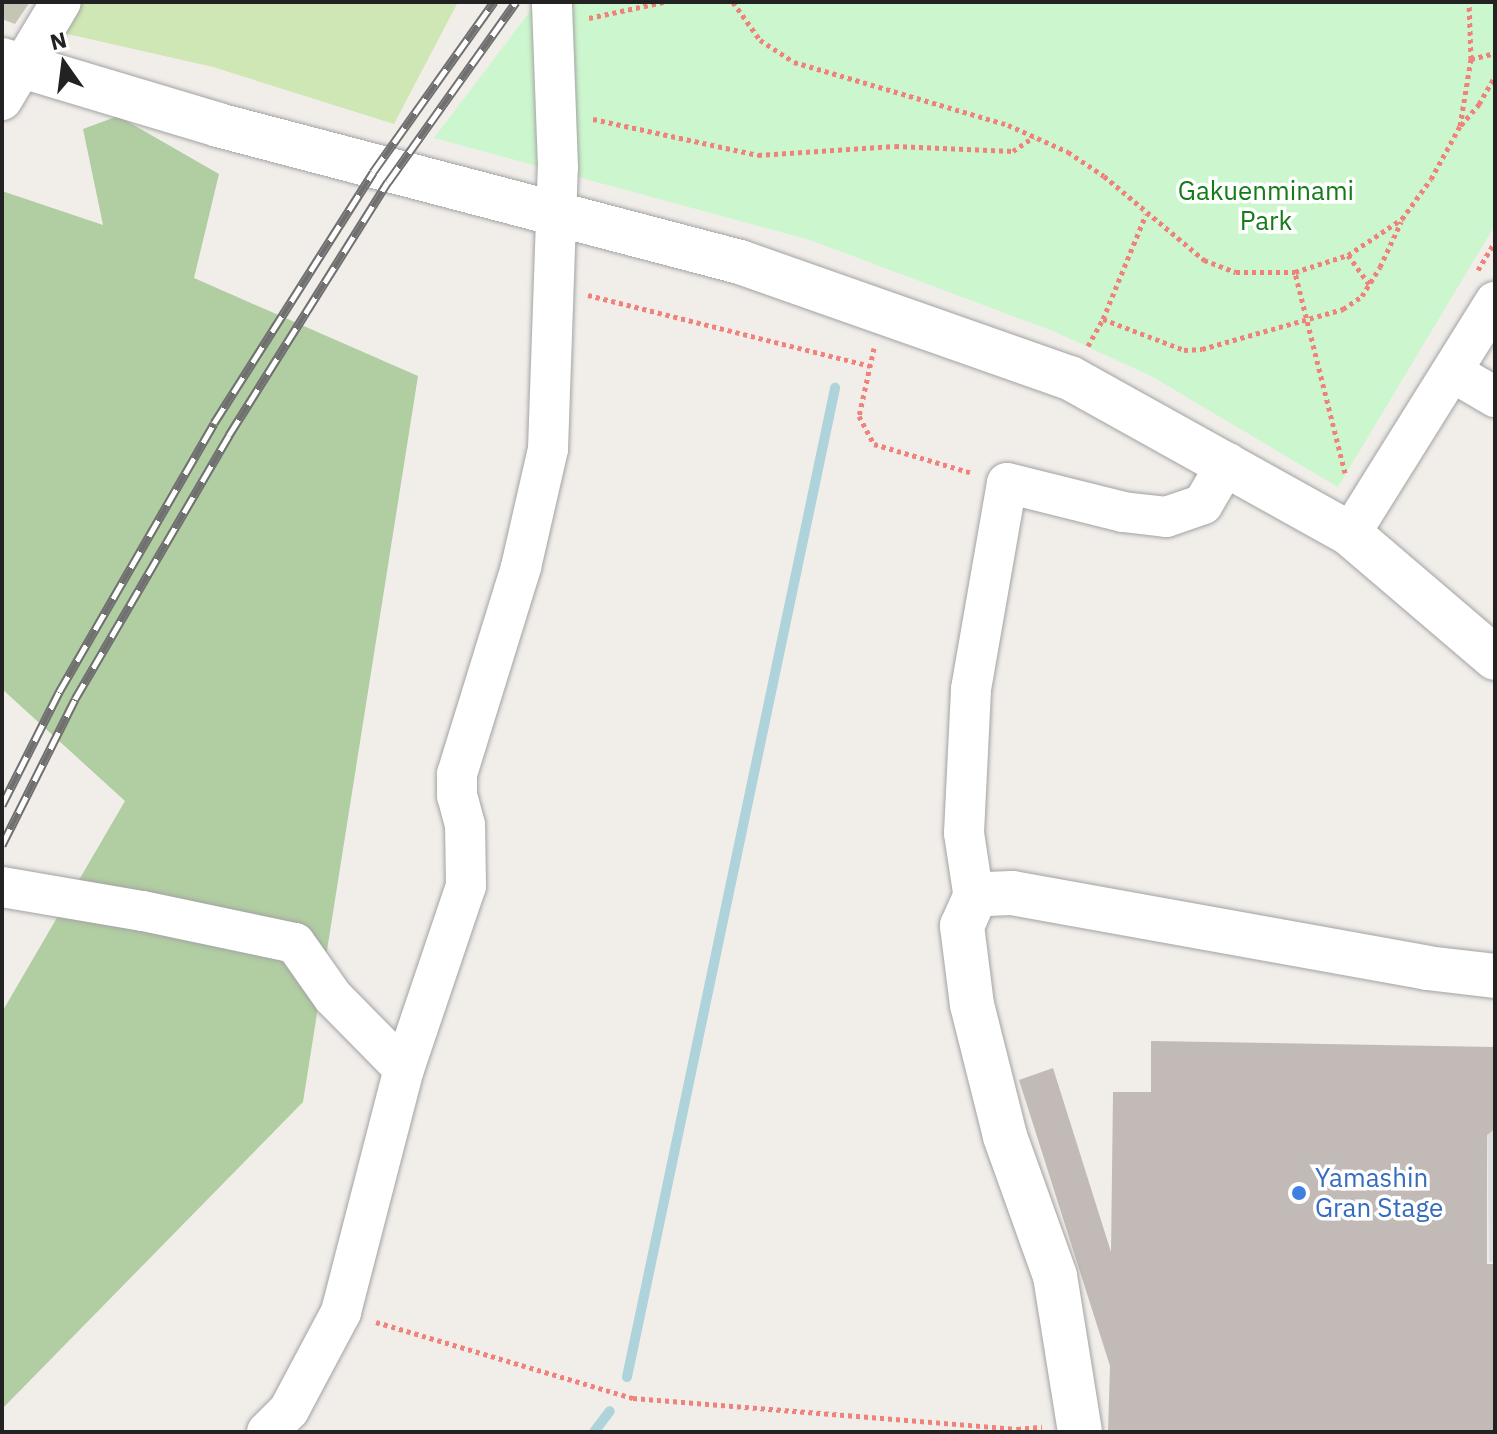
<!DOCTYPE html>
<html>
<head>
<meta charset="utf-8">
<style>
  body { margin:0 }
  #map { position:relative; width:1497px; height:1434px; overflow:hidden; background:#f1eeea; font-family:"IBM Plex Sans",sans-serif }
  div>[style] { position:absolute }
  .construction>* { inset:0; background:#c6c5b5 }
  .grass>* { inset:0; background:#cfe7b4 }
  .forest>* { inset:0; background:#b1cda2 }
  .park>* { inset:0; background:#ccf6cd }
  .parking>* { inset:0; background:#dedede }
  .stream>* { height:10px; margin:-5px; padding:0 5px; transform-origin:5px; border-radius:5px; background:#aed3db }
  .building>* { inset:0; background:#c2bab6 }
  .path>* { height:5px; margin-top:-2.5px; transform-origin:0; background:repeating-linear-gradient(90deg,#f0827c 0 4px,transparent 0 8px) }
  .roads { filter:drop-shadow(0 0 2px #a3a3a3) drop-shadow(0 0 2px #a3a3a3) }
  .minor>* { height:40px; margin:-20px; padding:0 20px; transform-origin:20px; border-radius:20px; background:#fff }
  .tertiary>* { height:44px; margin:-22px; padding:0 22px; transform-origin:22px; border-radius:22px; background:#fff }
  .rail>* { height:9px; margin-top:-4.5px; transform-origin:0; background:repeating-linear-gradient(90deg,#fff 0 18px,#707070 0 36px); box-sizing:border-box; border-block:2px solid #707070 }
  .dots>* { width:22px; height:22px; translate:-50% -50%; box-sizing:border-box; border:4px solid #fff; border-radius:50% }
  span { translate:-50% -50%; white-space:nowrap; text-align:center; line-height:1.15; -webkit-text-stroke:7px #fff; paint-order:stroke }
  .park-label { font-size:26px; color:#157b18 }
  .shop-label { font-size:26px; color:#366cbe }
  .left { translate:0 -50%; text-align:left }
  .frame { position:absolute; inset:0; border:4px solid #222; pointer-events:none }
  .north { position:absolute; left:24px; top:24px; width:80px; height:80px; -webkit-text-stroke:6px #fff; paint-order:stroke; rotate:346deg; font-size:22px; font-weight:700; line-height:32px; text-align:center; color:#222 }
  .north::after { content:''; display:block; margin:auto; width:28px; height:36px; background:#222; clip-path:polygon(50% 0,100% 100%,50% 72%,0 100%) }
</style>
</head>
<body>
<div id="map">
  <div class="construction">
    <i style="clip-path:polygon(2px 2px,30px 2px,15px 24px,2px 19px)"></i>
  </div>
  <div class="grass">
    <i style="clip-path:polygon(74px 2px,458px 2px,394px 124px,213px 67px,63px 33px)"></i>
  </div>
  <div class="forest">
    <i style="clip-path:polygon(118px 116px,219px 174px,194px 278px,418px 376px,303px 1102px,2px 1409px,2px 1012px,125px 801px,2px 689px,2px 191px,103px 225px,83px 129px)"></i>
  </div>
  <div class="park">
    <i style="clip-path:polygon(537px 2px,1495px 2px,1495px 225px,1338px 487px,1151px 376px,1053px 331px,810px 240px,434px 138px)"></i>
  </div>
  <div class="parking">
    <i style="clip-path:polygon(1495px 1091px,1495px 1262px,1489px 1262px,1487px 1118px)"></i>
  </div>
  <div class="stream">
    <i style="left:627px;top:1377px;width:1011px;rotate:-78.12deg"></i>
    <i style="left:594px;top:1432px;width:26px;rotate:-53deg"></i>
  </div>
  <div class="building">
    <i style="clip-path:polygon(1151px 1041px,1495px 1047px,1495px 1129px,1487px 1135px,1487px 1264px,1495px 1264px,1495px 1432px,1108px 1432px,1110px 1366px,1019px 1080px,1053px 1068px,1111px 1252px,1113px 1092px,1151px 1092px)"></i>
  </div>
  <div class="path">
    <i style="left:733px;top:2px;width:47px;rotate:54.6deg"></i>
    <i style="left:760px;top:40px;width:40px;rotate:32.9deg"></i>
    <i style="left:794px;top:62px;width:223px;rotate:16.4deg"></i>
    <i style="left:1008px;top:125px;width:66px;rotate:24.2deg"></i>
    <i style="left:1068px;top:152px;width:43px;rotate:33.7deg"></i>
    <i style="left:1104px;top:176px;width:131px;rotate:40deg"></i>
    <i style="left:1204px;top:260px;width:34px;rotate:21deg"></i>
    <i style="left:1236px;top:272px;width:59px"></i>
    <i style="left:589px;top:18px;width:76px;rotate:-12.2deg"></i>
    <i style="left:1471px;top:59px;width:25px;rotate:-14deg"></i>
    <i style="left:593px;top:119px;width:169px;rotate:12.3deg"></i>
    <i style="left:758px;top:155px;width:137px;rotate:-3.8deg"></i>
    <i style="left:895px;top:146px;width:118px;rotate:2.4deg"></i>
    <i style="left:1013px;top:151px;width:25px;rotate:-34deg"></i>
    <i style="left:1461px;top:125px;width:28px;rotate:-49deg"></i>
    <i style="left:1479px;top:104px;width:32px;rotate:-60deg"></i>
    <i style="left:1348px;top:255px;width:36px;rotate:54deg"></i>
    <i style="left:1478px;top:270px;width:33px;rotate:-59deg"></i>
    <i style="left:588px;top:295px;width:291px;rotate:14.1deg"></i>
    <i style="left:1103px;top:319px;width:113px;rotate:-67.7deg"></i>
    <i style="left:1088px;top:346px;width:31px;rotate:-61deg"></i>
    <i style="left:1103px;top:319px;width:87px;rotate:20.9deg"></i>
    <i style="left:1184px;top:350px;width:18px;rotate:-3deg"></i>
    <i style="left:1202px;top:349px;width:147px;rotate:-15.8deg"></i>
    <i style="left:1343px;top:309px;width:23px;rotate:-34deg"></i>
    <i style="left:1362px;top:296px;width:34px;rotate:-58deg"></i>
    <i style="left:1380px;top:267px;width:50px;rotate:-65deg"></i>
    <i style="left:874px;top:348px;width:70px;rotate:102.4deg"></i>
    <i style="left:859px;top:416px;width:32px;rotate:62deg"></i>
    <i style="left:874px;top:444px;width:102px;rotate:16.5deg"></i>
    <i style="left:1345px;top:473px;width:207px;rotate:-104deg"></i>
    <i style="left:1295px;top:272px;width:56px;rotate:-17.8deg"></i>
    <i style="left:1348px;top:255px;width:65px;rotate:-33.7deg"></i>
    <i style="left:1402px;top:219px;width:49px;rotate:-54.1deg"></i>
    <i style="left:1431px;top:179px;width:60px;rotate:-61.3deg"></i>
    <i style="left:1460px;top:126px;width:68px;rotate:-80.7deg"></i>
    <i style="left:1471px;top:59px;width:57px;rotate:-92deg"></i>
    <i style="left:376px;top:1322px;width:268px;rotate:16.5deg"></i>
    <i style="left:633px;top:1398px;width:385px;rotate:4.6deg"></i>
    <i style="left:1017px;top:1429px;width:25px;rotate:-5deg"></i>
  </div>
  <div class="roads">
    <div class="minor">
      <i style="left:2px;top:100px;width:114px;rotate:-59deg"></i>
      <i style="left:1454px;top:373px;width:48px;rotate:30.3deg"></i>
      <i style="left:1350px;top:534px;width:274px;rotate:-58deg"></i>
      <i style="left:2px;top:887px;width:143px;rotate:9.7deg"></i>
      <i style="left:143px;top:911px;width:155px;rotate:11.9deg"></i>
      <i style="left:295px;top:943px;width:66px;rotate:54.9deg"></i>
      <i style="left:333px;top:997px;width:101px;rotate:45.4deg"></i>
      <i style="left:974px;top:899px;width:67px;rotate:-98.6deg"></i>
      <i style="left:964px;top:833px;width:144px;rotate:-87.2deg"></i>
      <i style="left:971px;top:689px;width:209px;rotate:-80.1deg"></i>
      <i style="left:1007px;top:483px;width:120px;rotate:14deg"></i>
      <i style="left:1123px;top:512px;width:43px;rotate:6.6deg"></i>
      <i style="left:1166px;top:517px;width:39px;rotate:-19deg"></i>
      <i style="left:1203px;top:504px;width:48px;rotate:-59.7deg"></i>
      <i style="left:267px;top:1432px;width:31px;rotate:-45deg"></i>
      <i style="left:289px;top:1410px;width:111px;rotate:-62deg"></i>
      <i style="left:341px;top:1312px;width:251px;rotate:-75.5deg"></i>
      <i style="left:404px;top:1069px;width:193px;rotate:-71.3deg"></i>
      <i style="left:466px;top:886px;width:61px;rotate:-90.9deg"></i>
      <i style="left:465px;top:825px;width:30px;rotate:-105deg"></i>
      <i style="left:457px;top:796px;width:22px;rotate:-90deg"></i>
      <i style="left:457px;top:774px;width:217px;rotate:-72.8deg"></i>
      <i style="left:521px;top:567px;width:121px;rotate:-77.1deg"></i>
      <i style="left:548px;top:449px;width:281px;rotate:-88deg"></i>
      <i style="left:558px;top:168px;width:166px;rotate:-92.1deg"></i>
    </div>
    <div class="tertiary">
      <i style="left:2px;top:60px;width:226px;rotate:16.7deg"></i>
      <i style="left:218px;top:125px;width:540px;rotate:14.71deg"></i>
      <i style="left:740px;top:262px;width:350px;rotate:19.4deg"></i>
      <i style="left:1070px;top:378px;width:321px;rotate:29.1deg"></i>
      <i style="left:1350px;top:534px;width:191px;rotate:40.5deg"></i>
      <i style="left:1080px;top:1432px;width:158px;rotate:-99.1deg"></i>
      <i style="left:1055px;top:1276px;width:149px;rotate:-109.7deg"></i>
      <i style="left:1005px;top:1136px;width:135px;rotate:-104.1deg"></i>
      <i style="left:972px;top:1005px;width:80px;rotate:-97.2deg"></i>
      <i style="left:962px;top:926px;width:30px;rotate:-66deg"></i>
      <i style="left:974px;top:899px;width:13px;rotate:-23deg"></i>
      <i style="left:986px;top:894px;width:26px;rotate:-2deg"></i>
      <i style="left:1012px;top:893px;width:422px;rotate:10.2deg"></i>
      <i style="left:1427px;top:968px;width:68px;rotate:6.7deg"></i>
    </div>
  </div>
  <div class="rail">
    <i style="left:2px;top:805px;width:127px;rotate:-63.2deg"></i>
    <i style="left:59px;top:692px;width:310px;rotate:-60deg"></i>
    <i style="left:214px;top:423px;width:297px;rotate:-57.6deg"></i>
    <i style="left:373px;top:172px;width:209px;rotate:-54.6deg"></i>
    <i style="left:2px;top:845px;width:163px;rotate:-63.4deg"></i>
    <i style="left:75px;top:699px;width:306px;rotate:-59.7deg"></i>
    <i style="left:229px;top:435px;width:299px;rotate:-57.9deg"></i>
    <i style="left:388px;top:182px;width:221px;rotate:-54.6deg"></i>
  </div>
  <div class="dots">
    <i style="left:1299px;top:1193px;background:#3f7fe0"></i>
  </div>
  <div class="park-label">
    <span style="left:1266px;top:206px">Gakuenminami<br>Park</span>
  </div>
  <div class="shop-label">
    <span class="left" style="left:1315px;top:1193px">Yamashin<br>Gran Stage</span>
  </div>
  <div class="frame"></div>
  <div class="north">N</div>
</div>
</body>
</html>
